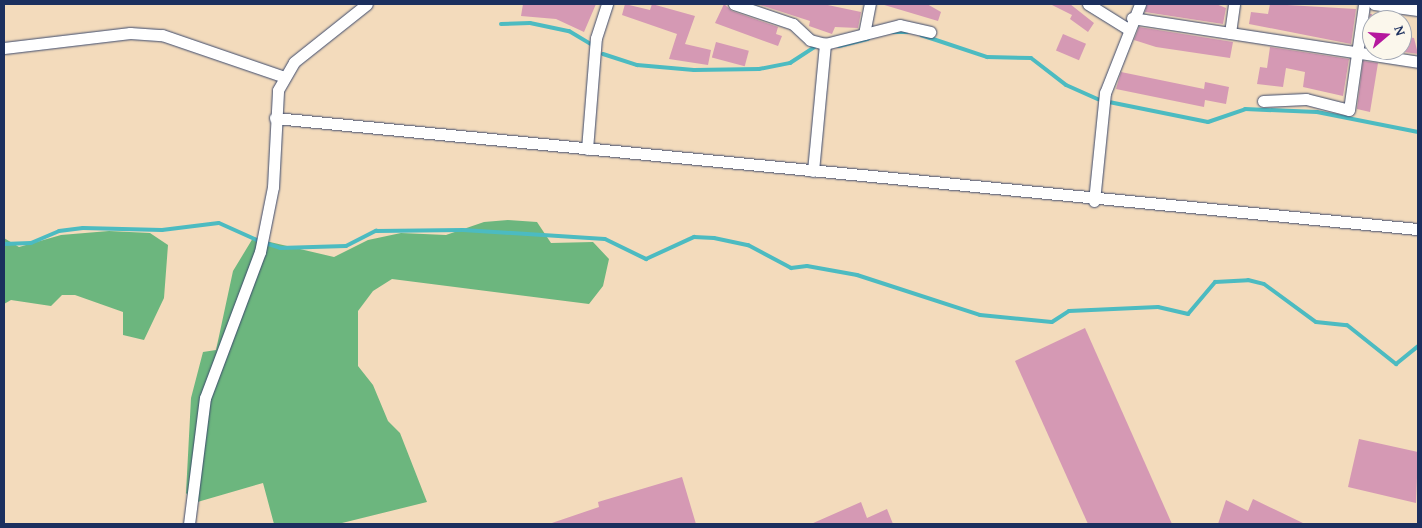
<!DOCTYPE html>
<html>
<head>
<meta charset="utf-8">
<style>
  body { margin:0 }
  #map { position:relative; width:1422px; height:528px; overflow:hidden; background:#f3dbbc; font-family:"Gentium Book Plus",serif }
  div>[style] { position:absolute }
  .forest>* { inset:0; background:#6cb67e }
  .stream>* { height:4px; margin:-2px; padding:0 2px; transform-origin:2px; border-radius:2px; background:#4cbbc1 }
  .building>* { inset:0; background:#d599b4; transform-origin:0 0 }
  .roads { filter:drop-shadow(0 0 1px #3b496c) drop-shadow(0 0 1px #3b496c) }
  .minor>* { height:11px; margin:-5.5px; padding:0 5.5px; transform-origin:5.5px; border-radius:5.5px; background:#fff }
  span { translate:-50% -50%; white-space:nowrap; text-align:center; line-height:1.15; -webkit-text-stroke:5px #fbf7ec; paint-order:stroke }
  .frame { position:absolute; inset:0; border:5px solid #1b2f5e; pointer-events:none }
  .north { position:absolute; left:1362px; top:10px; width:50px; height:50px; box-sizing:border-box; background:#fbf7ec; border:1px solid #a1a7b3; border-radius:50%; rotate:72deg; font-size:14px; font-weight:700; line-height:20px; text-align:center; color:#1b2f5e }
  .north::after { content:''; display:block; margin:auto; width:18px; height:22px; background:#b5179e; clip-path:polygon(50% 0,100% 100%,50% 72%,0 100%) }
</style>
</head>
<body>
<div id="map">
  <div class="forest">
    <i style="clip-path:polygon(508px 220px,537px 222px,551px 243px,593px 242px,609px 259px,603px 286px,589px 304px,392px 279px,373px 291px,358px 311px,358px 366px,373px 385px,388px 421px,400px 433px,427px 502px,338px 524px,274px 524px,263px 483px,194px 503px,186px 493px,191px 398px,203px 352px,216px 350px,233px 271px,253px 238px,334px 257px,368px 240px,401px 233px,446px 235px,484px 222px)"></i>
    <i style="clip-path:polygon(109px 231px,150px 233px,168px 245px,164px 298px,144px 340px,123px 335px,123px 312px,75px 295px,62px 295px,51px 306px,11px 300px,4px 304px,4px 238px,19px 247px,61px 235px)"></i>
  </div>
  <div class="stream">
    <i style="left:501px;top:24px;width:29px;rotate:-2deg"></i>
    <i style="left:530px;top:23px;width:40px;rotate:12deg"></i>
    <i style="left:569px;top:31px;width:27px;rotate:31deg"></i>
    <i style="left:892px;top:32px;width:15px"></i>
    <i style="left:921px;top:35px;width:70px;rotate:18.4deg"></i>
    <i style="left:987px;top:57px;width:44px;rotate:1.3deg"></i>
    <i style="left:1031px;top:58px;width:44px;rotate:37.6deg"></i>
    <i style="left:1066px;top:85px;width:35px;rotate:24deg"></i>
    <i style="left:839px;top:46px;width:30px;rotate:-14deg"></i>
    <i style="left:603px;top:54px;width:36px;rotate:18deg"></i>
    <i style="left:637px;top:65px;width:57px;rotate:5deg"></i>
    <i style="left:694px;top:70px;width:65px;rotate:-0.9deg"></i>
    <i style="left:759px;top:69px;width:32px;rotate:-11deg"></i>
    <i style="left:790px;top:63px;width:30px;rotate:-33deg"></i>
    <i style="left:1109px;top:102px;width:101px;rotate:11.4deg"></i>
    <i style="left:1208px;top:122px;width:39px;rotate:-19deg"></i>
    <i style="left:1245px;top:109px;width:72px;rotate:2.4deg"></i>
    <i style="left:1317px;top:112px;width:103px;rotate:11.2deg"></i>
    <i style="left:265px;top:243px;width:16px;rotate:18deg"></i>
    <i style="left:280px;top:248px;width:66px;rotate:-1.7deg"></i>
    <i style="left:346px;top:246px;width:34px;rotate:-27deg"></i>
    <i style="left:376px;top:231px;width:87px;rotate:-0.7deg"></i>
    <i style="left:463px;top:230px;width:142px;rotate:3.6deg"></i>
    <i style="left:605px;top:239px;width:46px;rotate:26deg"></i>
    <i style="left:646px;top:259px;width:53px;rotate:-24.6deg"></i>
    <i style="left:694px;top:237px;width:20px;rotate:3deg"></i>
    <i style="left:714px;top:238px;width:35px;rotate:12deg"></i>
    <i style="left:748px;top:245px;width:49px;rotate:28.1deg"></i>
    <i style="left:791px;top:268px;width:16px;rotate:-7deg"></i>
    <i style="left:807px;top:266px;width:51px;rotate:10.2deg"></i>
    <i style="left:857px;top:275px;width:129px;rotate:18deg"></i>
    <i style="left:980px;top:315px;width:72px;rotate:5.6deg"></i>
    <i style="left:1052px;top:322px;width:20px;rotate:-33deg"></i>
    <i style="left:1069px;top:311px;width:89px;rotate:-2.6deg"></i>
    <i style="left:1158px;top:307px;width:31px;rotate:13deg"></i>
    <i style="left:1188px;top:314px;width:42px;rotate:-49.8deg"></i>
    <i style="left:1215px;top:282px;width:33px;rotate:-3deg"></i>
    <i style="left:1248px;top:280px;width:16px;rotate:14deg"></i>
    <i style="left:1264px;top:284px;width:64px;rotate:36.2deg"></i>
    <i style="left:1316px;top:322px;width:31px;rotate:6deg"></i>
    <i style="left:1347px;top:325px;width:63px;rotate:38.5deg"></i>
    <i style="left:1396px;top:364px;width:28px;rotate:-39deg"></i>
    <i style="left:4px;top:244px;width:27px;rotate:-2deg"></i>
    <i style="left:31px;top:243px;width:30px;rotate:-23deg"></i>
    <i style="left:59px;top:231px;width:24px;rotate:-7deg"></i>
    <i style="left:83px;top:228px;width:79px;rotate:1.5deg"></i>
    <i style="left:162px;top:230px;width:57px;rotate:-7deg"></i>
    <i style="left:219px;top:223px;width:44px;rotate:24.2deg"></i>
  </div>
  <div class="building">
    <i style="clip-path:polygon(523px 4px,596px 4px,584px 32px,556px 19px,521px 16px)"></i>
    <i style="clip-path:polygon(625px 4px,650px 10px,652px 4px,695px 16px,685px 44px,711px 50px,708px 65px,669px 59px,677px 34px,622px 15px)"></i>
    <i style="clip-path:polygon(724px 4px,732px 11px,778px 27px,776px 34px,782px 36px,778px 46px,715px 23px)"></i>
    <i style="clip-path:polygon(757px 4px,823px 4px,861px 12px,858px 28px,835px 27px,832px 34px,809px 26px,810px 21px)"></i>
    <i style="clip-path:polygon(881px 4px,927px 4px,941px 12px,938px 21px)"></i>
    <i style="clip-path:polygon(1050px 4px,1070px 4px,1094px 23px,1088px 32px,1070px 19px,1072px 15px)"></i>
    <i style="clip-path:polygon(1147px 4px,1216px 4px,1226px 8px,1223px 24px,1145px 12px)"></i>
    <i style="clip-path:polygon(1270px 4px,1356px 9px,1351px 44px,1249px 24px,1251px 12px,1268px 14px)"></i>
    <i style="clip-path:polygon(1370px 14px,1372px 14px,1372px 47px,1366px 46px)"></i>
    <i style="clip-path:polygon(1139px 27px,1233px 42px,1230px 58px,1156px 47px,1134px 40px)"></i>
    <i style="left:1063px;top:34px;width:25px;height:18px;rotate:23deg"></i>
    <i style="clip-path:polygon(1402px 36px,1414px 38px,1418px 54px,1404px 52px)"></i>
    <i style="left:716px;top:42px;width:34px;height:16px;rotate:15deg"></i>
    <i style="clip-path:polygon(1270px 47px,1349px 59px,1343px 96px,1303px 87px,1305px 72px,1286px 68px,1283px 87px,1257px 84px,1260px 67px,1267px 68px)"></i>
    <i style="clip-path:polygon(1363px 61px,1378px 63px,1370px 112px,1357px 109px)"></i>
    <i style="clip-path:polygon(1121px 72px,1204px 89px,1205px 82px,1229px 87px,1226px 104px,1205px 100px,1204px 107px,1116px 89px)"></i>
    <i style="clip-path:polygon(1085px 328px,1172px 524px,1088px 524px,1015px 361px)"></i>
    <i style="clip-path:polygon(1359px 439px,1418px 452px,1416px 503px,1348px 487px)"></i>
    <i style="clip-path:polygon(682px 477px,696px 524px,549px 524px,599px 507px,598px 502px)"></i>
    <i style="clip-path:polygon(1253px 499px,1305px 524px,1218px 524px,1226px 500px,1248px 511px)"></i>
    <i style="clip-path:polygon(861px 502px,867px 518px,887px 509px,893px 524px,811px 524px)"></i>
  </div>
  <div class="roads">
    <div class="minor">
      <i style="left:734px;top:4px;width:62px;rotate:18.7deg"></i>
      <i style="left:793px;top:24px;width:23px;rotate:43deg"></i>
      <i style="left:810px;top:40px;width:16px;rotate:15deg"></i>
      <i style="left:825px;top:44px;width:77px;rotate:-14.2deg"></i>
      <i style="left:900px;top:25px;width:31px;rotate:13deg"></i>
      <i style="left:1088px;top:4px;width:47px;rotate:32deg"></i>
      <i style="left:1374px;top:4px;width:44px;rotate:7.8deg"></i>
      <i style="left:1132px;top:18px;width:289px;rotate:8.7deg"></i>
      <i style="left:1230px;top:33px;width:29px;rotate:-82deg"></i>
      <i style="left:864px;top:34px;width:31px;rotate:-79deg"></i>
      <i style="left:4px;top:48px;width:127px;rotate:-6.8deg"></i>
      <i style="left:130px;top:33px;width:32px;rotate:4deg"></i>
      <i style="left:162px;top:35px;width:130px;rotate:18.9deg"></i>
      <i style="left:1263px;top:101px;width:43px;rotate:-2.7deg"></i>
      <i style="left:1306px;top:99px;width:44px;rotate:14.3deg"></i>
      <i style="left:1349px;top:110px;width:107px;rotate:-81.9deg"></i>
      <i style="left:275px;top:118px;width:1148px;rotate:5.55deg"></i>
      <i style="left:587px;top:149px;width:111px;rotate:-85.4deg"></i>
      <i style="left:596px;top:38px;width:36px;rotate:-72deg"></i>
      <i style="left:813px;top:171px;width:128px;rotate:-84.6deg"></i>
      <i style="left:1094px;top:201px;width:109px;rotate:-84.2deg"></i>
      <i style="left:1105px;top:93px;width:96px;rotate:-68.5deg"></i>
      <i style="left:189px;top:524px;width:127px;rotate:-82.8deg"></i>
      <i style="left:205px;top:398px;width:156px;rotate:-69.4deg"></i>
      <i style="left:260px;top:252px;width:66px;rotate:-78.7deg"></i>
      <i style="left:273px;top:187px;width:97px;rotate:-87deg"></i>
      <i style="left:278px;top:90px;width:32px;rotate:-60deg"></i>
      <i style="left:294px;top:62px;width:93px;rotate:-38.5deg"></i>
    </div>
  </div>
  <div class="frame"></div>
  <div class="north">N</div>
</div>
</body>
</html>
